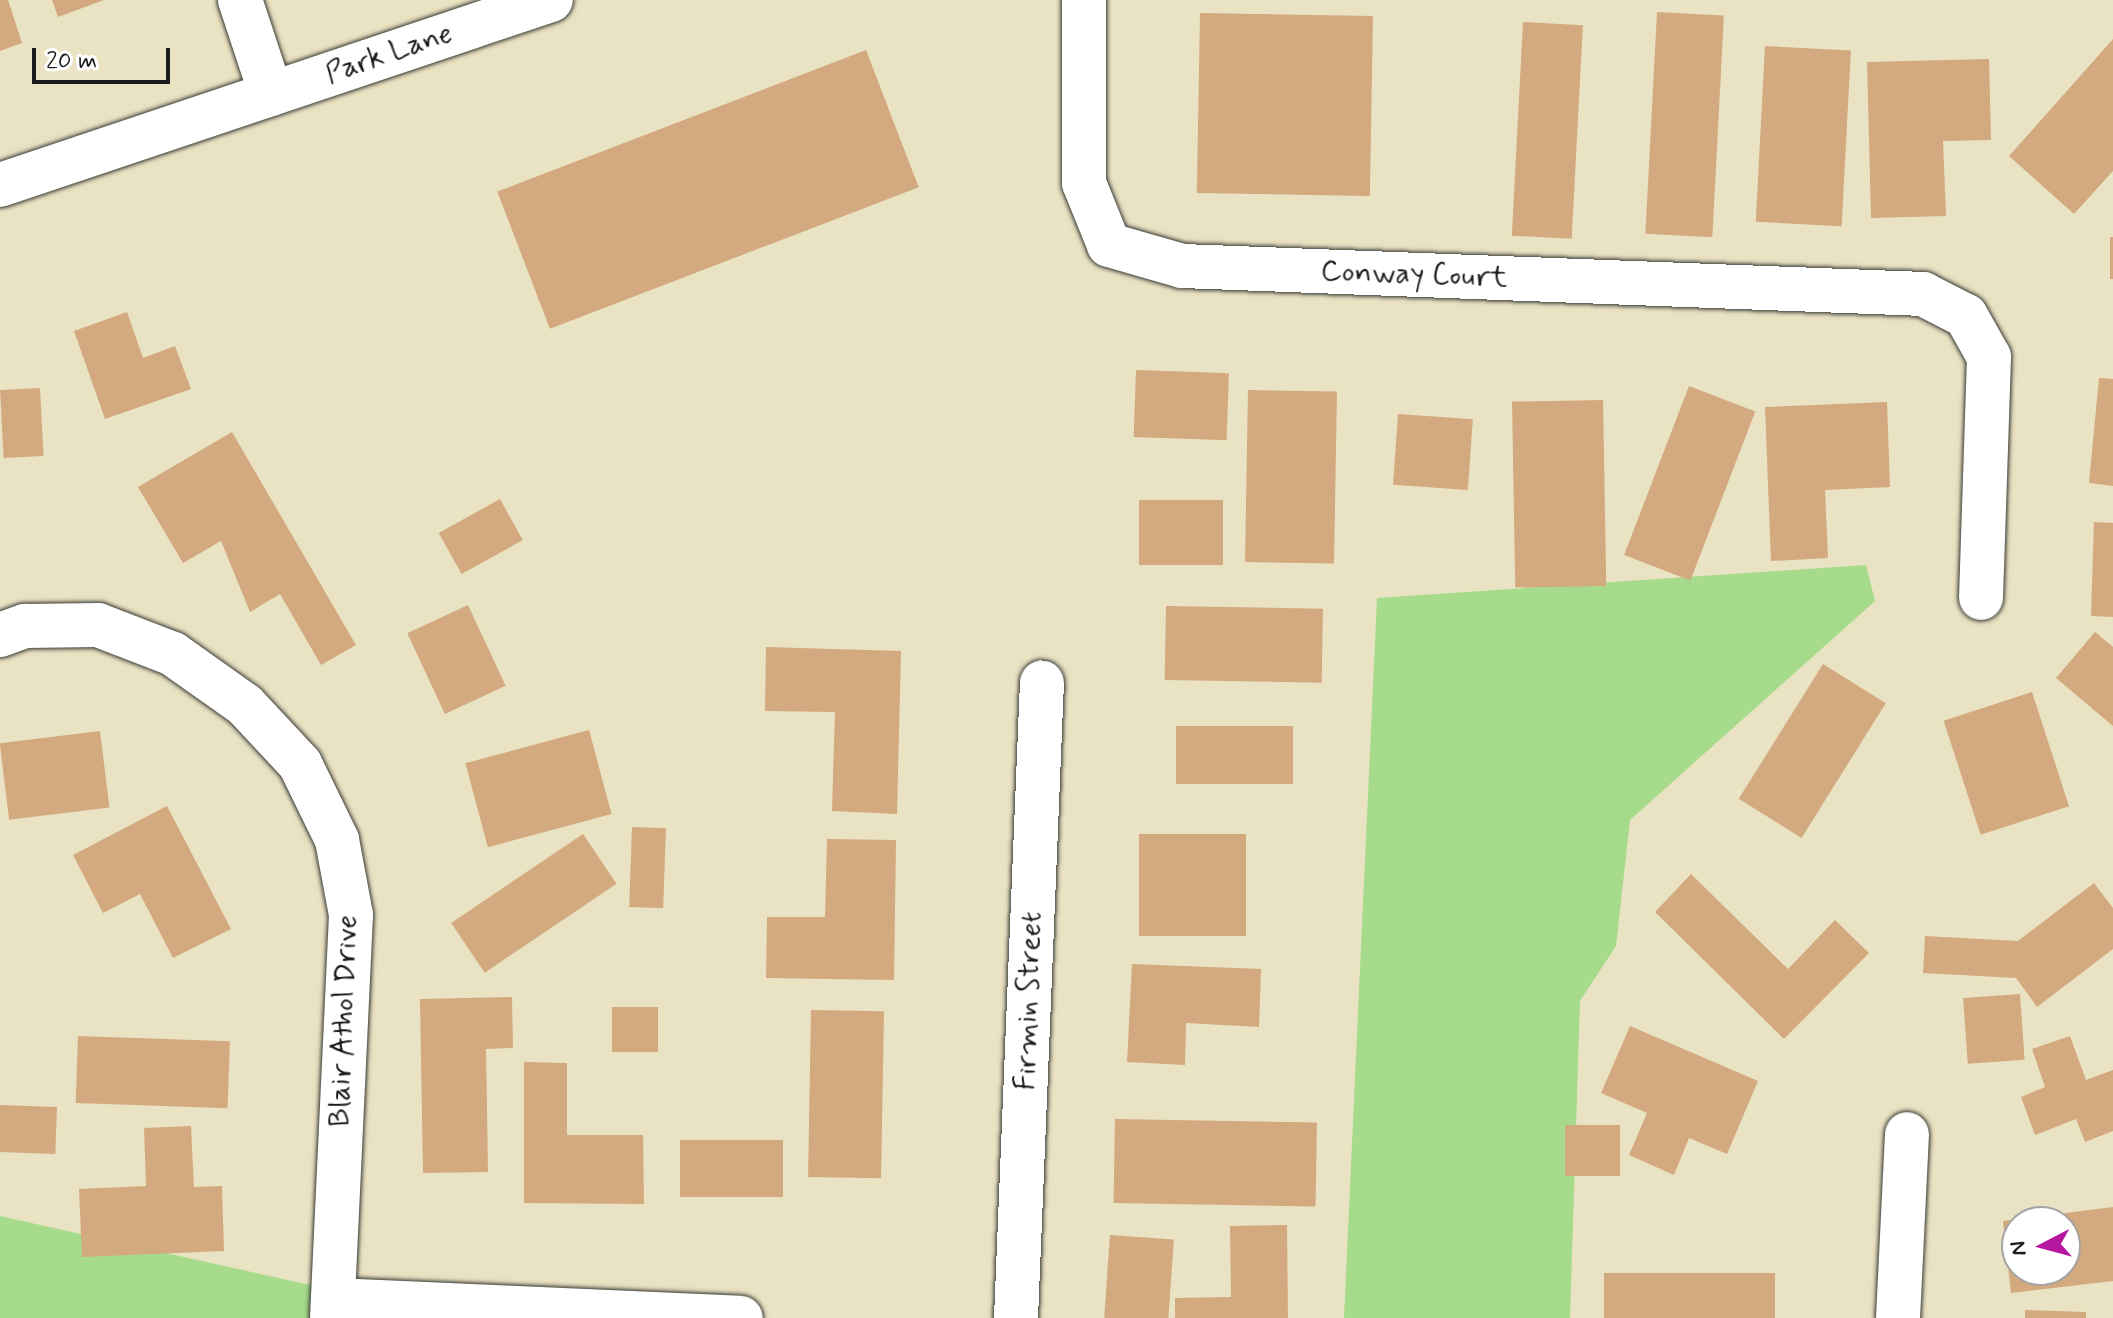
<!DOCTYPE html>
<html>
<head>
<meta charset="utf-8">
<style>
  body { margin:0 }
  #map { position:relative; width:2113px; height:1318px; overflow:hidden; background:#e9e3c3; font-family:Mynerve,sans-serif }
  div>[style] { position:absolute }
  .green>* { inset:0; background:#a5db8b }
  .building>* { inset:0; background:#d3a97f; transform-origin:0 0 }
  .roads { filter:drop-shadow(0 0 2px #3b3a35) drop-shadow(0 0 2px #3b3a35) }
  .minor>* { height:44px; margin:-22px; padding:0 22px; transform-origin:22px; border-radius:22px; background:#fff }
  span { translate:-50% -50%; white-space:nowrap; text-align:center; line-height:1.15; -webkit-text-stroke:7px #fff; paint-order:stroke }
  .street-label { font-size:30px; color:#1c1c1c }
  .north { position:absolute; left:2001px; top:1206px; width:80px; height:80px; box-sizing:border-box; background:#fff; border:2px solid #a4a4a4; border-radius:50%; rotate:264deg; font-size:22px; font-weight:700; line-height:32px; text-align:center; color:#1c1c1c }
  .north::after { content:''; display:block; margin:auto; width:28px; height:36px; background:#b5179e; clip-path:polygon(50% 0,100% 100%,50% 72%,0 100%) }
  .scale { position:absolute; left:32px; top:48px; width:138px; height:36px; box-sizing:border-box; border:4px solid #1c1c1c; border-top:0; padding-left:10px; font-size:24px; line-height:28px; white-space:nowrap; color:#1c1c1c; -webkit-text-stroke:6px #fff; paint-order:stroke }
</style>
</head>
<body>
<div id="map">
  <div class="green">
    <i style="clip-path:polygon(1866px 565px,1875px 601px,1630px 820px,1616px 946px,1580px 1001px,1570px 1318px,1344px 1318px,1377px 598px)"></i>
    <i style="clip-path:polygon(0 1216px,382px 1301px,382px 1318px,0 1318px)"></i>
  </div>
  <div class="building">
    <i style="clip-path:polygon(0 0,8px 0,22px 43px,0 51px)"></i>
    <i style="clip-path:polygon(52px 0,104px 0,58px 17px)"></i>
    <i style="left:1657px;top:12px;width:67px;height:222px;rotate:3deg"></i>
    <i style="left:1200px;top:13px;width:173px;height:180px;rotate:1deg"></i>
    <i style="left:1523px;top:22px;width:60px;height:214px;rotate:3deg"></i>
    <i style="clip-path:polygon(2113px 39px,2113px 171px,2074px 214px,2009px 156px)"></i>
    <i style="left:1765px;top:46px;width:86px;height:176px;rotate:3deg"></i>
    <i style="left:866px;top:50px;width:147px;height:395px;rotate:69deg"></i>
    <i style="clip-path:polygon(1989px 59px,1991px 140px,1943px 141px,1946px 216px,1871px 218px,1867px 62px)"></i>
    <i style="left:2110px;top:237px;width:3px;height:42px"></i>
    <i style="clip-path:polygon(127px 312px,143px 358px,175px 346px,191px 389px,105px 419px,74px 331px)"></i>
    <i style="left:1136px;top:370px;width:93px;height:67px;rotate:2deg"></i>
    <i style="clip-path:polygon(2099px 378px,2113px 379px,2113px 486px,2089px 483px)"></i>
    <i style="left:1689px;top:386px;width:71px;height:181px;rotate:21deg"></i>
    <i style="left:40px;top:388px;width:68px;height:40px;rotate:87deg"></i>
    <i style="left:1248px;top:390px;width:89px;height:172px;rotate:1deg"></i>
    <i style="left:1603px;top:400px;width:186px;height:91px;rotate:89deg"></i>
    <i style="clip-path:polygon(1887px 402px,1890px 487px,1825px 490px,1828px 558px,1771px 561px,1765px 407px)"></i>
    <i style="left:1398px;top:414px;width:75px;height:71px;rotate:4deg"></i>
    <i style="clip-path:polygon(232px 432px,356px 645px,321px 665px,280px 594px,250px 612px,221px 541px,183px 563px,138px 487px)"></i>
    <i style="left:500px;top:499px;width:47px;height:70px;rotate:61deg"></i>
    <i style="left:1223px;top:500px;width:65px;height:84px;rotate:90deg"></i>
    <i style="clip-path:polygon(2094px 522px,2113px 523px,2113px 617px,2091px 616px)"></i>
    <i style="left:468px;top:605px;width:89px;height:67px;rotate:65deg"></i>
    <i style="left:1166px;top:606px;width:157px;height:74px;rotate:1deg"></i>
    <i style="clip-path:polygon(2095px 632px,2113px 647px,2113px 726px,2056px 678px)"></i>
    <i style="clip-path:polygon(766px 647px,901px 651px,897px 814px,832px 811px,835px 712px,765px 711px)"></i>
    <i style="left:1823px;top:664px;width:74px;height:159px;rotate:32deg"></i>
    <i style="left:2032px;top:692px;width:120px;height:93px;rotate:72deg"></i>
    <i style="left:1176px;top:726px;width:117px;height:58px"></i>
    <i style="left:589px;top:730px;width:87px;height:128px;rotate:75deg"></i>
    <i style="left:100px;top:731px;width:77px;height:101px;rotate:83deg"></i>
    <i style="clip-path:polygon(167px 806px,231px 929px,173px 958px,140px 894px,103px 913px,73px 855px)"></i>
    <i style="left:632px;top:827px;width:34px;height:80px;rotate:2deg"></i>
    <i style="left:583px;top:834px;width:60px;height:159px;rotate:56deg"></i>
    <i style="left:1139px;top:834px;width:107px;height:102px"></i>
    <i style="clip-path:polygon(827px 839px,896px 840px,894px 980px,766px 978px,767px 917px,825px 917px)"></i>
    <i style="clip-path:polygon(1691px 874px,1788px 969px,1835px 920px,1869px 953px,1784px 1039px,1655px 912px)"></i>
    <i style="clip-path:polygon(2094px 883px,2113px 908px,2113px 949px,2037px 1007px,2016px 978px,1923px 973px,1925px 936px,2018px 941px)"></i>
    <i style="clip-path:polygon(1132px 964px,1261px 969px,1259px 1027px,1186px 1023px,1185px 1065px,1127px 1062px)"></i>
    <i style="left:2020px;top:994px;width:66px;height:57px;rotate:86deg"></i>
    <i style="clip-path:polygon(512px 997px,513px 1048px,486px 1049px,488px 1172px,423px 1173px,420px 999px)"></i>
    <i style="left:658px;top:1007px;width:45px;height:46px;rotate:90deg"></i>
    <i style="left:811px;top:1010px;width:73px;height:167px;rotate:1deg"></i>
    <i style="clip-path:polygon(1630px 1026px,1758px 1081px,1727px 1154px,1689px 1138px,1674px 1175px,1629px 1155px,1647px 1113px,1601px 1093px)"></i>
    <i style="left:78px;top:1036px;width:152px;height:67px;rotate:2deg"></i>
    <i style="clip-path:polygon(2070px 1036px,2086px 1080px,2113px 1070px,2113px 1131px,2085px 1142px,2076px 1119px,2035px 1135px,2021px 1097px,2045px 1087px,2032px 1049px)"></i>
    <i style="clip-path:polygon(524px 1062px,567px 1063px,567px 1135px,643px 1135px,644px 1204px,524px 1203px)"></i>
    <i style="left:0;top:1105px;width:57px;height:47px;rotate:2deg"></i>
    <i style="left:1115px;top:1119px;width:202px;height:84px;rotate:1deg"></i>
    <i style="left:1565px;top:1125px;width:55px;height:51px"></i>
    <i style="clip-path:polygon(191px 1126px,194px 1187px,222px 1186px,224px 1251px,82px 1257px,79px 1189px,146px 1186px,144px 1128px)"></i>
    <i style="left:783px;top:1140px;width:57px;height:103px;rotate:90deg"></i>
    <i style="clip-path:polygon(evenodd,2113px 1207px,2113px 1281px,2011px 1293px,2003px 1221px,2113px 1207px,2017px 1222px,2065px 1222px,2065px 1270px,2017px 1270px,2017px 1222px)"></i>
    <i style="clip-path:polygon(1287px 1225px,1288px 1318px,1175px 1318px,1175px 1298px,1231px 1297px,1230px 1226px)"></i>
    <i style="left:1110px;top:1235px;width:64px;height:83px;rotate:4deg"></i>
    <i style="left:1775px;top:1273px;width:45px;height:171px;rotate:90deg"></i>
    <i style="clip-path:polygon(2025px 1310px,2086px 1312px,2086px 1318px,2025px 1318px)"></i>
  </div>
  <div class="roads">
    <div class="minor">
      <i style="left:240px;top:0;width:99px;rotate:71.7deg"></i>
      <i style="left:1084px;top:0;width:183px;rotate:90deg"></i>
      <i style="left:1084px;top:183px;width:67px;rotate:68deg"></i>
      <i style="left:1109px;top:245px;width:76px;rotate:16deg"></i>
      <i style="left:1182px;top:266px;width:742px;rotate:2.16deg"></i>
      <i style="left:1923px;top:294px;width:48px;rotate:27.1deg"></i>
      <i style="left:1966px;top:316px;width:47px;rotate:60.7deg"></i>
      <i style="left:1989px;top:357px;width:241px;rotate:91.9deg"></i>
      <i style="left:0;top:185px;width:581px;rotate:-18.56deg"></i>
      <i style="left:0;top:635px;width:27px;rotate:-20deg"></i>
      <i style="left:25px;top:626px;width:73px;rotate:-0.8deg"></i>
      <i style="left:98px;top:625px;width:80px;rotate:21.1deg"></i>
      <i style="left:173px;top:654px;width:88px;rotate:35.3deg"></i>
      <i style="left:245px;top:705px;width:81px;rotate:47deg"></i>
      <i style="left:300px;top:764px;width:85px;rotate:64deg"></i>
      <i style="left:337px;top:840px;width:76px;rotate:79.4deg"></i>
      <i style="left:351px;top:915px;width:403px;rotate:92.7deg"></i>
      <i style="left:333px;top:1300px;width:408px;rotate:2.5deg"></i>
      <i style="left:1016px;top:1318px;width:636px;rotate:-87.66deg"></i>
      <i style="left:1898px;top:1318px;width:184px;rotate:-87.2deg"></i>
    </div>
  </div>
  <div class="street-label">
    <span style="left:389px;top:54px;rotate:-19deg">Park Lane</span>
    <span style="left:1414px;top:275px;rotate:2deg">Conway Court</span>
    <span style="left:1029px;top:1001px;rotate:-88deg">Firmin Street</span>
    <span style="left:344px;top:1021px;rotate:-88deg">Blair Athol Drive</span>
  </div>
  <div class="north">N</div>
  <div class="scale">20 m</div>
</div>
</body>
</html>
